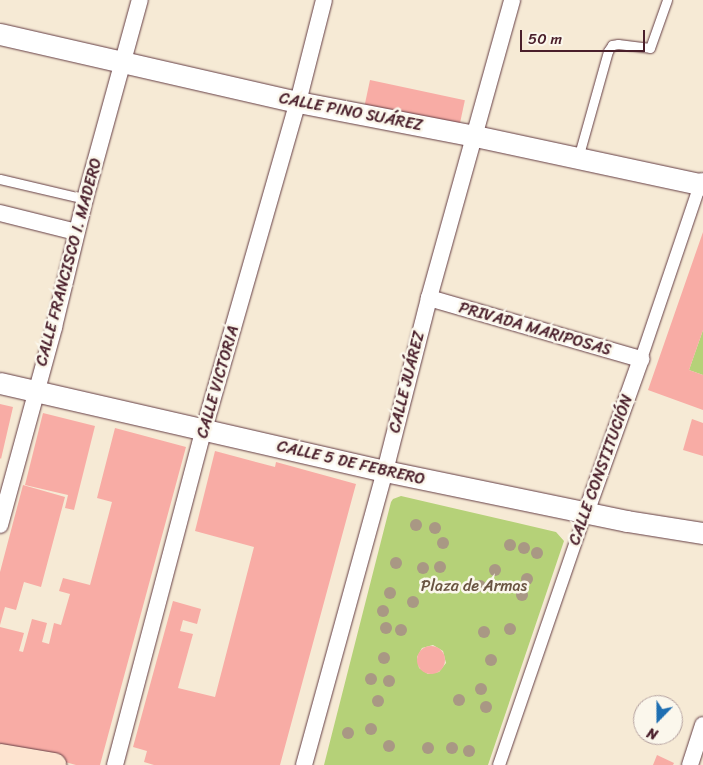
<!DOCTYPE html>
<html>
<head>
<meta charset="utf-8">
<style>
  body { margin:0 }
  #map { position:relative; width:703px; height:765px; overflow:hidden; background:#f6ead5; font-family:Sriracha,sans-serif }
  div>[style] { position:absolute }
  .green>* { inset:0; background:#b5d178 }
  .building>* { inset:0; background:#f8aca5; transform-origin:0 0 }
  .round { border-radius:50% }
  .roads { filter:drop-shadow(0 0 1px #643d44) drop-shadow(0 0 1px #643d44) }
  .service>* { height:9px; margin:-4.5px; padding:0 4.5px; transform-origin:4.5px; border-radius:4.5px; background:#fff }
  .pedestrian>* { height:12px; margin:-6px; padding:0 6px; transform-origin:6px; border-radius:6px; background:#fff }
  .minor>* { height:16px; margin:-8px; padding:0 8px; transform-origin:8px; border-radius:8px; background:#fff }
  .tertiary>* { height:21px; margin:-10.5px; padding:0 10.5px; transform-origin:10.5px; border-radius:10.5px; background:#fff }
  .secondary>* { height:24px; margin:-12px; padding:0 12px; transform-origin:12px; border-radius:12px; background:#fde4d0 }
  .trees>* { width:12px; height:12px; margin:-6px; border-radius:50%; background:#a99884 }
  span { translate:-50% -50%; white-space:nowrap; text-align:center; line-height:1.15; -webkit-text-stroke:5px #fbf7ec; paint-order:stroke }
  .street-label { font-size:16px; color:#4a1f2b }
  .park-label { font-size:16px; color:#6a5442 }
  .north { position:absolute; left:633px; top:695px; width:50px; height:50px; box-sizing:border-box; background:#fbf7ec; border:1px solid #b4a19f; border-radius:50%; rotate:202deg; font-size:14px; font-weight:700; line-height:20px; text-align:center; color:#4a1f2b }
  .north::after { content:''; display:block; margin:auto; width:18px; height:22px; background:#1f6fb2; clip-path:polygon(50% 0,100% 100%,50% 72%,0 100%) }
  .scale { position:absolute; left:520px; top:30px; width:125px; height:22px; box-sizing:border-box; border:2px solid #4a1f2b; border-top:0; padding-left:6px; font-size:15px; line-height:18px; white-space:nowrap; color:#4a1f2b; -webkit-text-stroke:4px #fbf7ec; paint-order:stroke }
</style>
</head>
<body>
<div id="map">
  <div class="green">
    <i style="clip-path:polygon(703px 330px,703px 375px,689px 370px)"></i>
    <i style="clip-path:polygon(evenodd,401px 496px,556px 532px,564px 541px,488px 765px,324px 765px,391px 502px,393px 499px,401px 496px,433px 645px,443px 651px,446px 663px,439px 672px,428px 674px,419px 668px,417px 657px,422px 648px,433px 645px)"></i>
  </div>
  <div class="building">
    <i style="left:370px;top:80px;width:97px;height:25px;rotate:12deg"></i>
    <i style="clip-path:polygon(703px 232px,703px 330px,689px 370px,703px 375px,703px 410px,648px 390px)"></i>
    <i style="clip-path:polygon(0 404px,13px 407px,1px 459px,0 458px)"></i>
    <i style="clip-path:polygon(43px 413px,95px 426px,74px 510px,65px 508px,68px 495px,25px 485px)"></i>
    <i style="clip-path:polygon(692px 419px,703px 423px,703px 456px,683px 450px)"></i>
    <i style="clip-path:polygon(115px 428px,186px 447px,100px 765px,76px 765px,0 744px,0 627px,24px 633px,19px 651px,23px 652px,32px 619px,47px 623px,42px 642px,49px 644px,54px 623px,61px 625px,70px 594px,59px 591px,63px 578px,90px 585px,112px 502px,97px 498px)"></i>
    <i style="clip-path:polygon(215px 451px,275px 467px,276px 462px,356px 484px,280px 765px,154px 765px,144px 762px,147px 751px,133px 747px,173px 601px,201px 609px,197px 624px,183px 620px,180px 631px,193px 634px,178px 688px,215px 697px,254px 547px,195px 531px)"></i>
    <i style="clip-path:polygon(23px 485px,65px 497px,41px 587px,24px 582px,16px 610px,5px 607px,0 625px,0 572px)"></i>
    <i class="round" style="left:417px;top:646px;width:28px;height:28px"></i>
    <i style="clip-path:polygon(657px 755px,674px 763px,673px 765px,653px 765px)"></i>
  </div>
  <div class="roads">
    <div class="service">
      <i style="left:578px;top:158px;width:111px;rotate:-74.3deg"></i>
      <i style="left:608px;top:51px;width:7px;rotate:-56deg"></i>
      <i style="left:612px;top:45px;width:6px;rotate:-9deg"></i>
      <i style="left:618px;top:44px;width:32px;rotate:7deg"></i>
      <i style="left:650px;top:48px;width:51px;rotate:-70.5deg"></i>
      <i style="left:0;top:179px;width:87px;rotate:13.2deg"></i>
    </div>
    <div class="pedestrian">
      <i style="left:641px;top:359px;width:190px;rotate:-71.3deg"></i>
      <i style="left:499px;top:765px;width:267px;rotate:-71deg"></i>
    </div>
    <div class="minor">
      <i style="left:0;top:213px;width:78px;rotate:14deg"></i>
      <i style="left:429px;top:298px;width:221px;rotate:16.1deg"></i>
      <i style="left:641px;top:359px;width:164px;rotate:109.7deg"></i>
      <i style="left:0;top:525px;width:205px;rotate:-74.7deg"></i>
      <i style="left:54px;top:327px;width:132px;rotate:-76.4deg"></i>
      <i style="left:85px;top:199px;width:206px;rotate:-74.6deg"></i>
      <i style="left:115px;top:765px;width:348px;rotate:-75.2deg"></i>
      <i style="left:204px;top:429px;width:340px;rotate:-74deg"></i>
      <i style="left:298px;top:102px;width:105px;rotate:-75.7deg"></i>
      <i style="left:304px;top:765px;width:305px;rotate:-74.6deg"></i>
      <i style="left:385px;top:471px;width:179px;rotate:-75.7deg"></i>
      <i style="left:429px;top:298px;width:309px;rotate:-74.4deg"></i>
      <i style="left:690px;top:765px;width:42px;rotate:-72deg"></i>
    </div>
    <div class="tertiary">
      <i style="left:0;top:34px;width:306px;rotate:12.9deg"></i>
      <i style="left:298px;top:102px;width:180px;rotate:10.9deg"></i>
      <i style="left:475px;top:136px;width:233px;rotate:12.1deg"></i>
      <i style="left:0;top:383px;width:395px;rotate:12.9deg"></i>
      <i style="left:385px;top:471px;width:247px;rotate:11.7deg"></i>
      <i style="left:627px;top:521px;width:77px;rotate:9deg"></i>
    </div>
    <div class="secondary">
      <i style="left:0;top:756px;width:55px;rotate:9.5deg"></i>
    </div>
  </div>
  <div class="trees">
    <i style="left:416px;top:525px"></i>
    <i style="left:435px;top:528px"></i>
    <i style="left:443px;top:543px"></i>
    <i style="left:510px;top:545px"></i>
    <i style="left:524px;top:548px"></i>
    <i style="left:537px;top:553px"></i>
    <i style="left:396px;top:563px"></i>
    <i style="left:440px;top:567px"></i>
    <i style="left:423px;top:568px"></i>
    <i style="left:495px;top:570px"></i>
    <i style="left:527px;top:579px"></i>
    <i style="left:480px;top:586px"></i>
    <i style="left:390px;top:593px"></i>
    <i style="left:522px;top:595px"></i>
    <i style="left:413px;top:602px"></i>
    <i style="left:383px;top:611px"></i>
    <i style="left:386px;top:628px"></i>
    <i style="left:510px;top:629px"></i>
    <i style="left:401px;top:630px"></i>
    <i style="left:484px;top:632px"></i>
    <i style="left:384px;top:658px"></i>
    <i style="left:491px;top:660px"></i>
    <i style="left:371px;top:679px"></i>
    <i style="left:389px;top:681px"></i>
    <i style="left:481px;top:689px"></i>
    <i style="left:459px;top:700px"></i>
    <i style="left:378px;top:701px"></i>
    <i style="left:486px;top:707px"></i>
    <i style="left:371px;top:729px"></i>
    <i style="left:348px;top:733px"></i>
    <i style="left:389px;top:746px"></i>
    <i style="left:428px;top:748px"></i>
    <i style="left:452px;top:748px"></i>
    <i style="left:469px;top:751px"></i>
  </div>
  <div class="street-label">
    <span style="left:351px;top:112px;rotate:11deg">CALLE PINO SUÁREZ</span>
    <span style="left:69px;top:262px;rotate:-75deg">CALLE FRANCISCO I. MADERO</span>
    <span style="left:535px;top:329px;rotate:16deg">PRIVADA MARIPOSAS</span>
    <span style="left:218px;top:382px;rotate:-74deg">CALLE VICTORIA</span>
    <span style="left:407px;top:382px;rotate:-76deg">CALLE JUÁREZ</span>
    <span style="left:351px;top:463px;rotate:13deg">CALLE 5 DE FEBRERO</span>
    <span style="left:601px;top:470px;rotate:-70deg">CALLE CONSTITUCIÓN</span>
  </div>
  <div class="park-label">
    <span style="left:474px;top:586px">Plaza de Armas</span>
  </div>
  <div class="north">N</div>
  <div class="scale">50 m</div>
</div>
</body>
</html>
